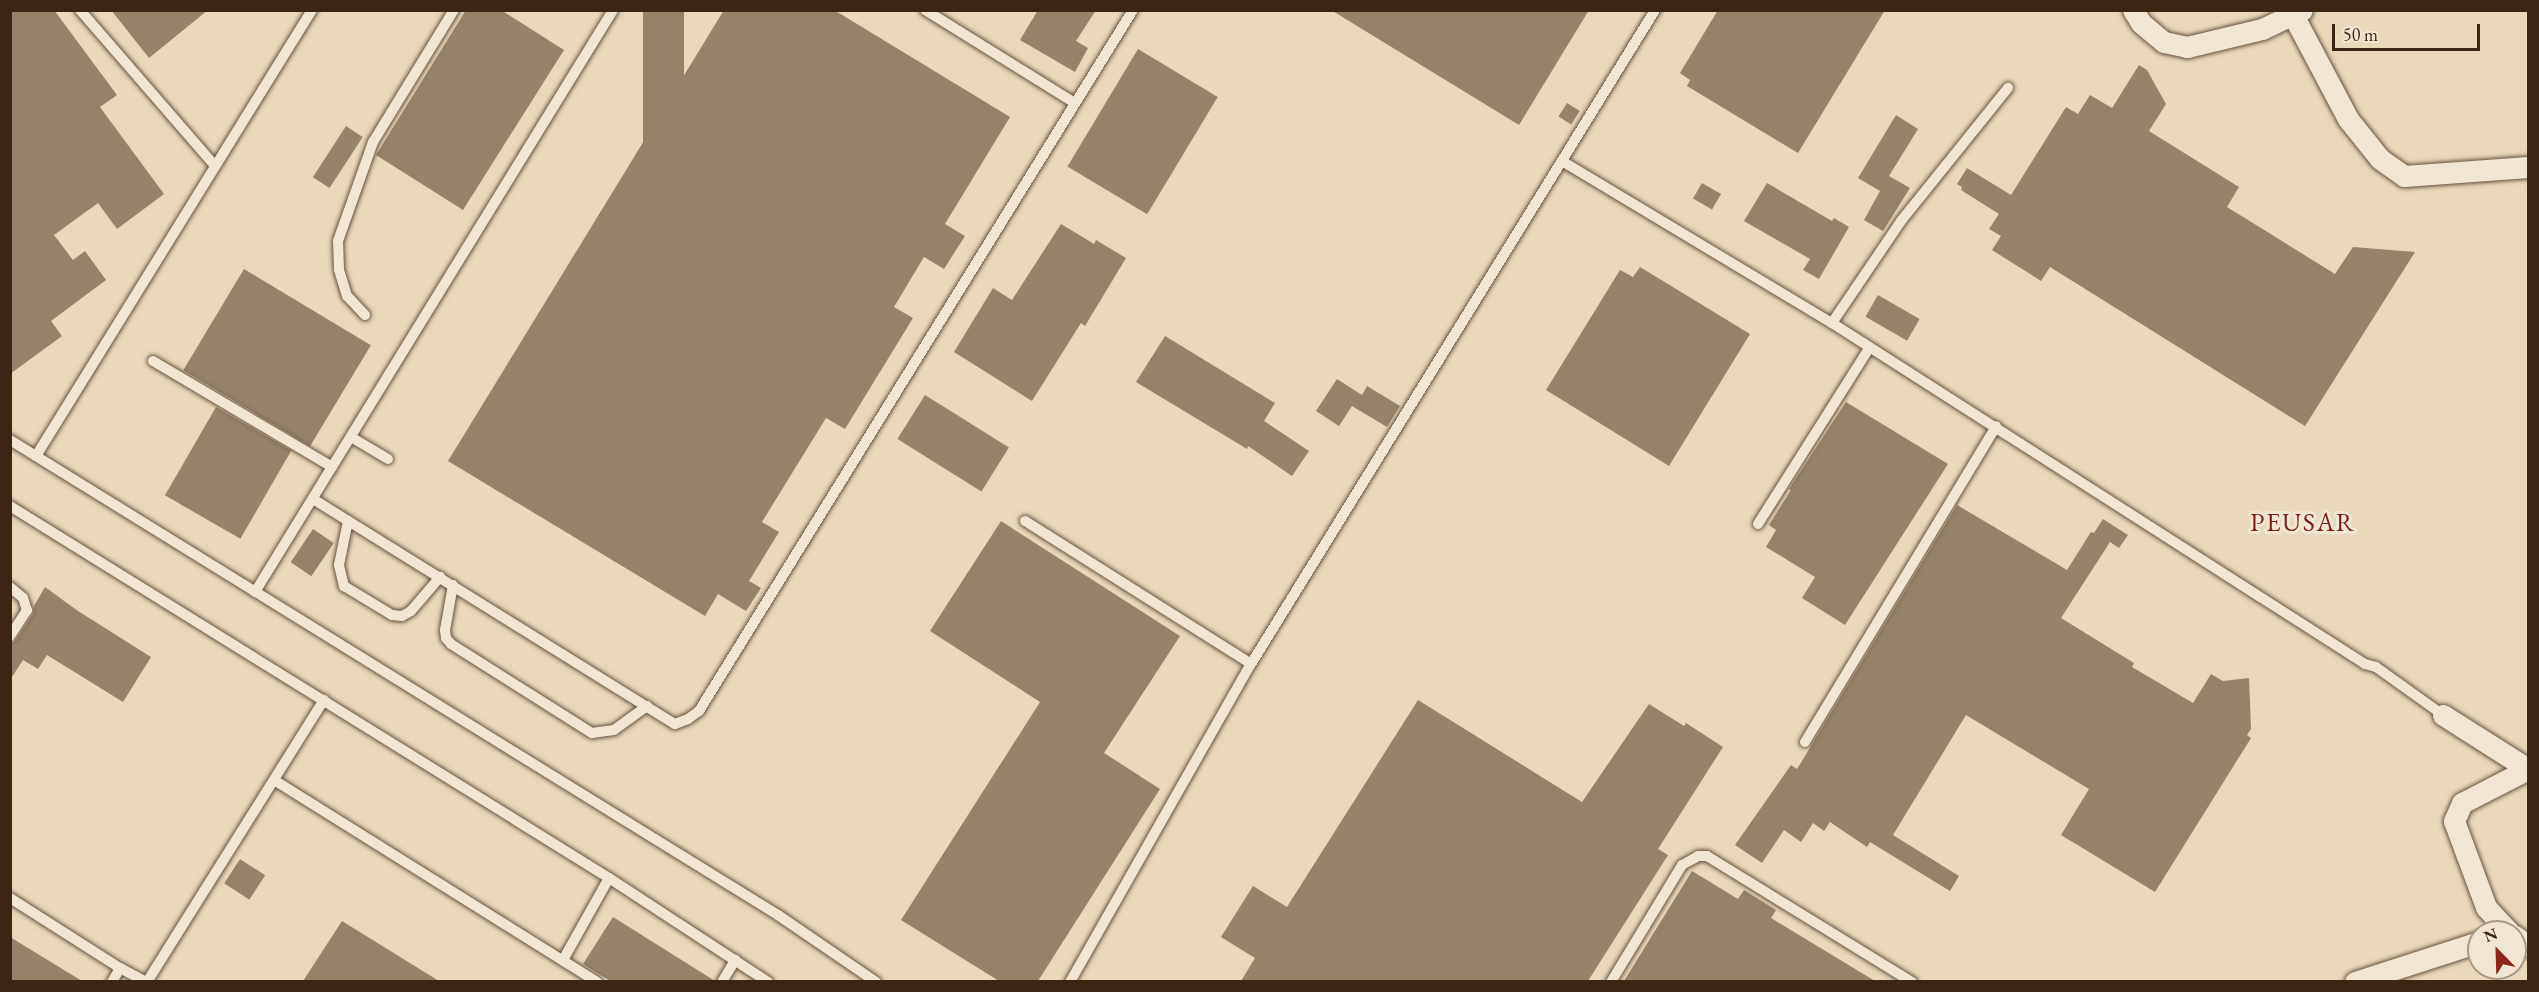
<!DOCTYPE html>
<html>
<head>
<meta charset="utf-8">
<style>
  body { margin:0 }
  #map { position:relative; width:2539px; height:992px; overflow:hidden; background:#e9d8bc; font-family:"EB Garamond",serif }
  div>[style] { position:absolute }
  .building>* { inset:0; background:#95826b; transform-origin:0 0 }
  .roads { filter:drop-shadow(0 0 2px #66523e) drop-shadow(0 0 2px #66523e) }
  .lane>* { height:10px; margin:-5px; padding:0 5px; transform-origin:5px; border-radius:5px; background:#f1e6d3 }
  .street>* { height:21px; margin:-10.5px; padding:0 10.5px; transform-origin:10.5px; border-radius:10.5px; background:#f1e6d3 }
  span { translate:-50% -50%; white-space:nowrap; text-align:center; line-height:1.15; -webkit-text-stroke:6px #f1e6d3; paint-order:stroke }
  .quarter-label { font-size:26px; color:#7a1f14; letter-spacing:1.5px }
  .frame { position:absolute; inset:0; border:12px solid #3b2514; pointer-events:none }
  .north { position:absolute; left:2467px; top:920px; width:60px; height:60px; box-sizing:border-box; background:#f1e6d3; border:2px solid #a89987; border-radius:50%; rotate:337deg; font-size:16px; font-weight:700; line-height:24px; text-align:center; color:#3b2514 }
  .north::after { content:''; display:block; margin:auto; width:21px; height:27px; background:#8f2418; clip-path:polygon(50% 0,100% 100%,50% 72%,0 100%) }
  .scale { position:absolute; left:2332px; top:24px; width:148px; height:27px; box-sizing:border-box; border:3px solid #3b2514; border-top:0; padding-left:8px; font-size:18px; line-height:21px; white-space:nowrap; color:#3b2514; -webkit-text-stroke:4px #f1e6d3; paint-order:stroke }
</style>
</head>
<body>
<div id="map">
  <div class="building">
    <i style="clip-path:polygon(10px 10px,54px 10px,117px 95px,100px 107px,164px 194px,117px 229px,98px 203px,54px 235px,73px 260px,85px 251px,106px 280px,51px 321px,62px 336px,10px 374px)"></i>
    <i style="clip-path:polygon(111px 10px,208px 10px,149px 58px)"></i>
    <i style="clip-path:polygon(466px 10px,501px 10px,564px 50px,463px 210px,376px 155px)"></i>
    <i style="left:643px;top:10px;width:41px;height:478px"></i>
    <i style="clip-path:polygon(724px 10px,834px 10px,1010px 117px,945px 224px,965px 236px,944px 269px,924px 257px,894px 307px,913px 318px,845px 429px,826px 418px,762px 522px,779px 532px,749px 581px,761px 588px,746px 611px,718px 594px,705px 616px,448px 461px)"></i>
    <i style="clip-path:polygon(1038px 10px,1096px 10px,1076px 41px,1088px 48px,1075px 72px,1020px 40px)"></i>
    <i style="clip-path:polygon(1331px 10px,1589px 10px,1519px 125px)"></i>
    <i style="clip-path:polygon(1718px 10px,1885px 10px,1798px 153px,1687px 86px,1690px 80px,1680px 73px)"></i>
    <i style="left:1138px;top:49px;width:93px;height:137px;rotate:31deg"></i>
    <i style="clip-path:polygon(2139px 65px,2147px 70px,2166px 104px,2149px 131px,2239px 187px,2227px 207px,2335px 274px,2353px 247px,2415px 252px,2305px 426px,2050px 267px,2041px 281px,1992px 250px,2001px 236px,1989px 229px,1999px 214px,1961px 190px,1962px 187px,1957px 184px,1967px 168px,2011px 195px,2066px 107px,2078px 114px,2090px 95px,2112px 108px)"></i>
    <i style="left:1567px;top:103px;width:15px;height:16px;rotate:32deg"></i>
    <i style="clip-path:polygon(1896px 115px,1918px 129px,1889px 176px,1910px 188px,1883px 231px,1864px 220px,1880px 191px,1858px 178px)"></i>
    <i style="left:346px;top:126px;width:20px;height:61px;rotate:33deg"></i>
    <i style="left:1702px;top:183px;width:22px;height:18px;rotate:30deg"></i>
    <i style="clip-path:polygon(1767px 183px,1832px 221px,1834px 218px,1849px 227px,1819px 279px,1803px 270px,1810px 259px,1744px 221px)"></i>
    <i style="clip-path:polygon(1061px 224px,1094px 244px,1096px 240px,1126px 258px,1085px 326px,1081px 323px,1032px 401px,954px 352px,993px 288px,1012px 300px)"></i>
    <i style="clip-path:polygon(1640px 267px,1750px 334px,1669px 466px,1546px 390px,1620px 270px,1633px 277px)"></i>
    <i style="left:244px;top:269px;width:148px;height:118px;rotate:31deg"></i>
    <i style="left:1878px;top:295px;width:48px;height:25px;rotate:30deg"></i>
    <i style="clip-path:polygon(1165px 336px,1275px 403px,1264px 421px,1309px 451px,1292px 476px,1248px 446px,1247px 449px,1136px 382px)"></i>
    <i style="clip-path:polygon(1337px 379px,1362px 395px,1367px 386px,1400px 406px,1387px 427px,1352px 406px,1339px 426px,1316px 411px)"></i>
    <i style="left:925px;top:395px;width:99px;height:52px;rotate:32deg"></i>
    <i style="clip-path:polygon(1846px 402px,1948px 464px,1845px 625px,1802px 598px,1815px 577px,1766px 547px,1776px 530px,1769px 525px,1791px 490px,1789px 489px)"></i>
    <i style="left:216px;top:407px;width:87px;height:102px;rotate:30deg"></i>
    <i style="clip-path:polygon(1957px 505px,2067px 570px,2091px 532px,2094px 533px,2103px 519px,2128px 535px,2119px 548px,2110px 542px,2061px 618px,2134px 663px,2132px 667px,2193px 703px,2211px 674px,2223px 681px,2249px 678px,2251px 729px,2247px 735px,2251px 738px,2155px 892px,2061px 835px,2089px 789px,1966px 715px,1893px 835px,1959px 876px,1950px 891px,1870px 842px,1867px 847px,1830px 822px,1824px 831px,1813px 823px,1801px 842px,1784px 830px,1762px 863px,1735px 845px,1791px 765px,1797px 769px)"></i>
    <i style="clip-path:polygon(1001px 521px,1180px 636px,1104px 753px,1160px 789px,1038px 981px,999px 981px,901px 920px,1040px 702px,930px 631px)"></i>
    <i style="left:313px;top:529px;width:25px;height:40px;rotate:34deg"></i>
    <i style="clip-path:polygon(45px 587px,78px 611px,151px 657px,123px 702px,47px 655px,38px 669px,23px 660px,10px 680px,10px 644px,16px 640px,33px 614px,34px 606px)"></i>
    <i style="clip-path:polygon(1418px 700px,1582px 802px,1649px 704px,1684px 726px,1686px 723px,1723px 747px,1658px 849px,1668px 855px,1588px 981px,1241px 981px,1255px 958px,1221px 937px,1253px 886px,1287px 907px)"></i>
    <i style="left:240px;top:859px;width:30px;height:29px;rotate:33deg"></i>
    <i style="clip-path:polygon(1692px 871px,1738px 899px,1744px 890px,1776px 910px,1771px 918px,1875px 981px,1624px 981px)"></i>
    <i style="clip-path:polygon(613px 917px,715px 981px,610px 981px,583px 964px)"></i>
    <i style="clip-path:polygon(342px 921px,439px 981px,303px 981px)"></i>
    <i style="clip-path:polygon(10px 937px,82px 981px,10px 981px)"></i>
  </div>
  <div class="roads">
    <div class="lane">
      <i style="left:80px;top:10px;width:206px;rotate:49.1deg"></i>
      <i style="left:925px;top:10px;width:176px;rotate:31.8deg"></i>
      <i style="left:1562px;top:161px;width:315px;rotate:31deg"></i>
      <i style="left:1832px;top:323px;width:633px;rotate:32.61deg"></i>
      <i style="left:2365px;top:664px;width:11px;rotate:15deg"></i>
      <i style="left:2376px;top:667px;width:82px;rotate:35.6deg"></i>
      <i style="left:365px;top:315px;width:26px;rotate:-133deg"></i>
      <i style="left:347px;top:296px;width:28px;rotate:-107deg"></i>
      <i style="left:339px;top:269px;width:28px;rotate:-92deg"></i>
      <i style="left:338px;top:241px;width:105px;rotate:-70.5deg"></i>
      <i style="left:373px;top:142px;width:155px;rotate:-58.5deg"></i>
      <i style="left:1832px;top:323px;width:123px;rotate:-55.9deg"></i>
      <i style="left:1901px;top:221px;width:171px;rotate:-51.2deg"></i>
      <i style="left:153px;top:361px;width:208px;rotate:30.6deg"></i>
      <i style="left:351px;top:437px;width:43px;rotate:30.7deg"></i>
      <i style="left:10px;top:440px;width:903px;rotate:31.74deg"></i>
      <i style="left:778px;top:915px;width:119px;rotate:34.4deg"></i>
      <i style="left:36px;top:456px;width:524px;rotate:-58.25deg"></i>
      <i style="left:313px;top:499px;width:426px;rotate:31.9deg"></i>
      <i style="left:675px;top:724px;width:14px;rotate:-21deg"></i>
      <i style="left:688px;top:719px;width:14px;rotate:-36deg"></i>
      <i style="left:699px;top:711px;width:824px;rotate:-58.24deg"></i>
      <i style="left:10px;top:506px;width:705px;rotate:31.84deg"></i>
      <i style="left:609px;top:878px;width:190px;rotate:33.2deg"></i>
      <i style="left:348px;top:521px;width:45px;rotate:101.6deg"></i>
      <i style="left:339px;top:565px;width:22px;rotate:77deg"></i>
      <i style="left:344px;top:586px;width:56px;rotate:31.1deg"></i>
      <i style="left:392px;top:615px;width:10px;rotate:6deg"></i>
      <i style="left:402px;top:616px;width:10px;rotate:-29deg"></i>
      <i style="left:411px;top:611px;width:45px;rotate:-49.5deg"></i>
      <i style="left:1025px;top:521px;width:267px;rotate:32.3deg"></i>
      <i style="left:1758px;top:524px;width:209px;rotate:-57.7deg"></i>
      <i style="left:453px;top:585px;width:46px;rotate:100.1deg"></i>
      <i style="left:445px;top:630px;width:8px;rotate:83deg"></i>
      <i style="left:446px;top:638px;width:8px;rotate:50deg"></i>
      <i style="left:451px;top:644px;width:167px;rotate:32.3deg"></i>
      <i style="left:592px;top:733px;width:22px;rotate:-8deg"></i>
      <i style="left:614px;top:730px;width:41px;rotate:-36deg"></i>
      <i style="left:10px;top:587px;width:17px;rotate:40deg"></i>
      <i style="left:23px;top:598px;width:13px;rotate:72deg"></i>
      <i style="left:27px;top:610px;width:31px;rotate:123deg"></i>
      <i style="left:255px;top:592px;width:683px;rotate:-58.4deg"></i>
      <i style="left:1805px;top:742px;width:369px;rotate:-58.8deg"></i>
      <i style="left:274px;top:780px;width:381px;rotate:32deg"></i>
      <i style="left:10px;top:898px;width:130px;rotate:32.5deg"></i>
      <i style="left:120px;top:968px;width:30px;rotate:28deg"></i>
      <i style="left:563px;top:960px;width:94px;rotate:-60.7deg"></i>
      <i style="left:112px;top:982px;width:16px;rotate:-60deg"></i>
      <i style="left:147px;top:982px;width:333px;rotate:-57.9deg"></i>
      <i style="left:722px;top:982px;width:26px;rotate:-59deg"></i>
      <i style="left:1070px;top:982px;width:366px;rotate:-60.4deg"></i>
      <i style="left:1251px;top:664px;width:769px;rotate:-58.29deg"></i>
      <i style="left:1611px;top:982px;width:137px;rotate:-58.7deg"></i>
      <i style="left:1682px;top:865px;width:18px;rotate:-29deg"></i>
      <i style="left:1698px;top:856px;width:9px"></i>
      <i style="left:1707px;top:856px;width:241px;rotate:31.6deg"></i>
    </div>
    <div class="street">
      <i style="left:2133px;top:10px;width:15px;rotate:58deg"></i>
      <i style="left:2141px;top:23px;width:30px;rotate:40deg"></i>
      <i style="left:2164px;top:42px;width:24px;rotate:12deg"></i>
      <i style="left:2187px;top:47px;width:77px;rotate:-13.5deg"></i>
      <i style="left:2262px;top:29px;width:44px;rotate:-25.4deg"></i>
      <i style="left:2293px;top:15px;width:118px;rotate:62.1deg"></i>
      <i style="left:2348px;top:119px;width:51px;rotate:51.3deg"></i>
      <i style="left:2380px;top:159px;width:29px;rotate:35deg"></i>
      <i style="left:2404px;top:176px;width:124px;rotate:-4.2deg"></i>
      <i style="left:2443px;top:715px;width:101px;rotate:32.4deg"></i>
      <i style="left:2509px;top:932px;width:34px;rotate:-133deg"></i>
      <i style="left:2486px;top:907px;width:92px;rotate:-110.4deg"></i>
      <i style="left:2454px;top:821px;width:20px;rotate:-66deg"></i>
      <i style="left:2462px;top:803px;width:74px;rotate:-27.3deg"></i>
      <i style="left:2515px;top:936px;width:16px;rotate:38deg"></i>
      <i style="left:2355px;top:982px;width:130px;rotate:-17.9deg"></i>
    </div>
  </div>
  <div class="quarter-label">
    <span style="left:2303px;top:523px">PEUSAR</span>
  </div>
  <div class="frame"></div>
  <div class="north">N</div>
  <div class="scale">50 m</div>
</div>
</body>
</html>
